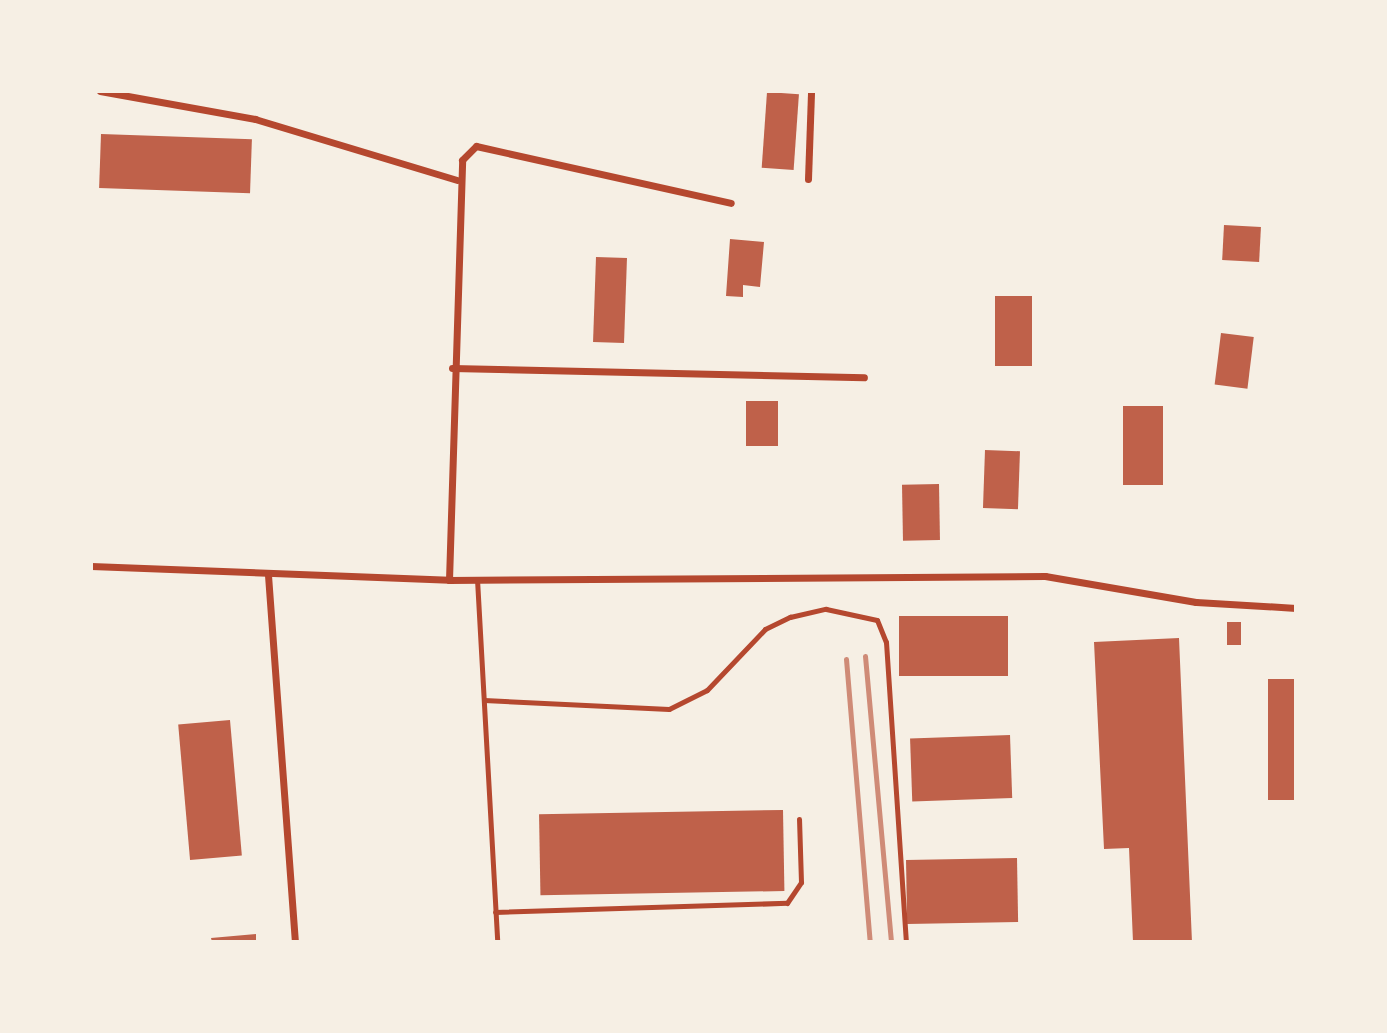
<!DOCTYPE html>
<html>
<head>
<meta charset="utf-8">
<style>
  body { margin:0 }
  #map { position:relative; width:1387px; height:1033px; overflow:hidden; background:#f6efe4; font-family:Barlow,sans-serif }
  div>[style] { position:absolute }
  .building>* { inset:0; background:#bf614a; transform-origin:0 0 }
  .service>* { height:5px; margin:-2.5px; padding:0 2.5px; transform-origin:2.5px; border-radius:2.5px; background:#b5482f }
  .minor>* { height:7px; margin:-3.5px; padding:0 3.5px; transform-origin:3.5px; border-radius:3.5px; background:#b5482f }
  .rail>* { height:5px; margin:-2.5px; padding:0 2.5px; transform-origin:2.5px; border-radius:2.5px; background:#cf8b77 }
  span { translate:-50% -50%; white-space:nowrap; text-align:center; line-height:1.15; -webkit-text-stroke:5px #f6efe4; paint-order:stroke }
  .frame { position:absolute; inset:0; border:93px solid #f6efe4; pointer-events:none }
</style>
</head>
<body>
<div id="map">
  <div class="building">
    <i style="left:767px;top:92px;width:32px;height:76px;rotate:4deg"></i>
    <i style="left:101px;top:134px;width:151px;height:54px;rotate:2deg"></i>
    <i style="left:1224px;top:225px;width:37px;height:35px;rotate:3deg"></i>
    <i style="clip-path:polygon(730px 239px,764px 242px,760px 287px,743px 285px,743px 297px,726px 296px)"></i>
    <i style="left:596px;top:257px;width:31px;height:85px;rotate:2deg"></i>
    <i style="left:995px;top:296px;width:37px;height:70px"></i>
    <i style="left:1221px;top:333px;width:33px;height:52px;rotate:7deg"></i>
    <i style="left:746px;top:401px;width:32px;height:45px"></i>
    <i style="left:1123px;top:406px;width:40px;height:79px"></i>
    <i style="left:985px;top:450px;width:35px;height:58px;rotate:2deg"></i>
    <i style="left:939px;top:484px;width:56px;height:37px;rotate:89deg"></i>
    <i style="left:1008px;top:616px;width:60px;height:109px;rotate:90deg"></i>
    <i style="left:1227px;top:622px;width:14px;height:23px"></i>
    <i style="clip-path:polygon(1179px 638px,1192px 942px,1133px 942px,1129px 848px,1104px 849px,1094px 642px)"></i>
    <i style="left:1268px;top:679px;width:28px;height:121px"></i>
    <i style="left:230px;top:720px;width:136px;height:52px;rotate:85deg"></i>
    <i style="left:1010px;top:735px;width:63px;height:100px;rotate:88deg"></i>
    <i style="left:783px;top:810px;width:81px;height:244px;rotate:89deg"></i>
    <i style="left:1017px;top:858px;width:64px;height:111px;rotate:89deg"></i>
    <i style="clip-path:polygon(256px 934px,256px 942px,212px 942px,211px 938px)"></i>
  </div>
  <div class="service">
    <i style="left:477px;top:579px;width:364px;rotate:86.8deg"></i>
    <i style="left:484px;top:700px;width:185px;rotate:2.8deg"></i>
    <i style="left:669px;top:709px;width:42px;rotate:-26.6deg"></i>
    <i style="left:707px;top:690px;width:84px;rotate:-46.4deg"></i>
    <i style="left:765px;top:629px;width:28px;rotate:-26deg"></i>
    <i style="left:790px;top:617px;width:37px;rotate:-13deg"></i>
    <i style="left:826px;top:609px;width:52px;rotate:12.2deg"></i>
    <i style="left:877px;top:620px;width:24px;rotate:68deg"></i>
    <i style="left:886px;top:642px;width:301px;rotate:86.2deg"></i>
    <i style="left:495px;top:912px;width:292px;rotate:-1.8deg"></i>
    <i style="left:787px;top:903px;width:25px;rotate:-56deg"></i>
    <i style="left:801px;top:882px;width:63px;rotate:-91.8deg"></i>
  </div>
  <div class="minor">
    <i style="left:100px;top:91px;width:158px;rotate:10.2deg"></i>
    <i style="left:255px;top:119px;width:211px;rotate:16.8deg"></i>
    <i style="left:808px;top:179px;width:88px;rotate:-88deg"></i>
    <i style="left:452px;top:368px;width:412px;rotate:1.3deg"></i>
    <i style="left:91px;top:566px;width:358px;rotate:2.2deg"></i>
    <i style="left:449px;top:580px;width:596px;rotate:-0.38deg"></i>
    <i style="left:1045px;top:576px;width:153px;rotate:9.8deg"></i>
    <i style="left:1196px;top:602px;width:100px;rotate:3.4deg"></i>
    <i style="left:268px;top:575px;width:368px;rotate:85.8deg"></i>
    <i style="left:449px;top:580px;width:420px;rotate:-88.2deg"></i>
    <i style="left:462px;top:160px;width:20px;rotate:-45deg"></i>
    <i style="left:476px;top:146px;width:261px;rotate:12.6deg"></i>
  </div>
  <div class="rail">
    <i style="left:865px;top:656px;width:287px;rotate:84.8deg"></i>
    <i style="left:846px;top:659px;width:284px;rotate:85.2deg"></i>
  </div>
  <div class="frame"></div>
</div>
</body>
</html>
